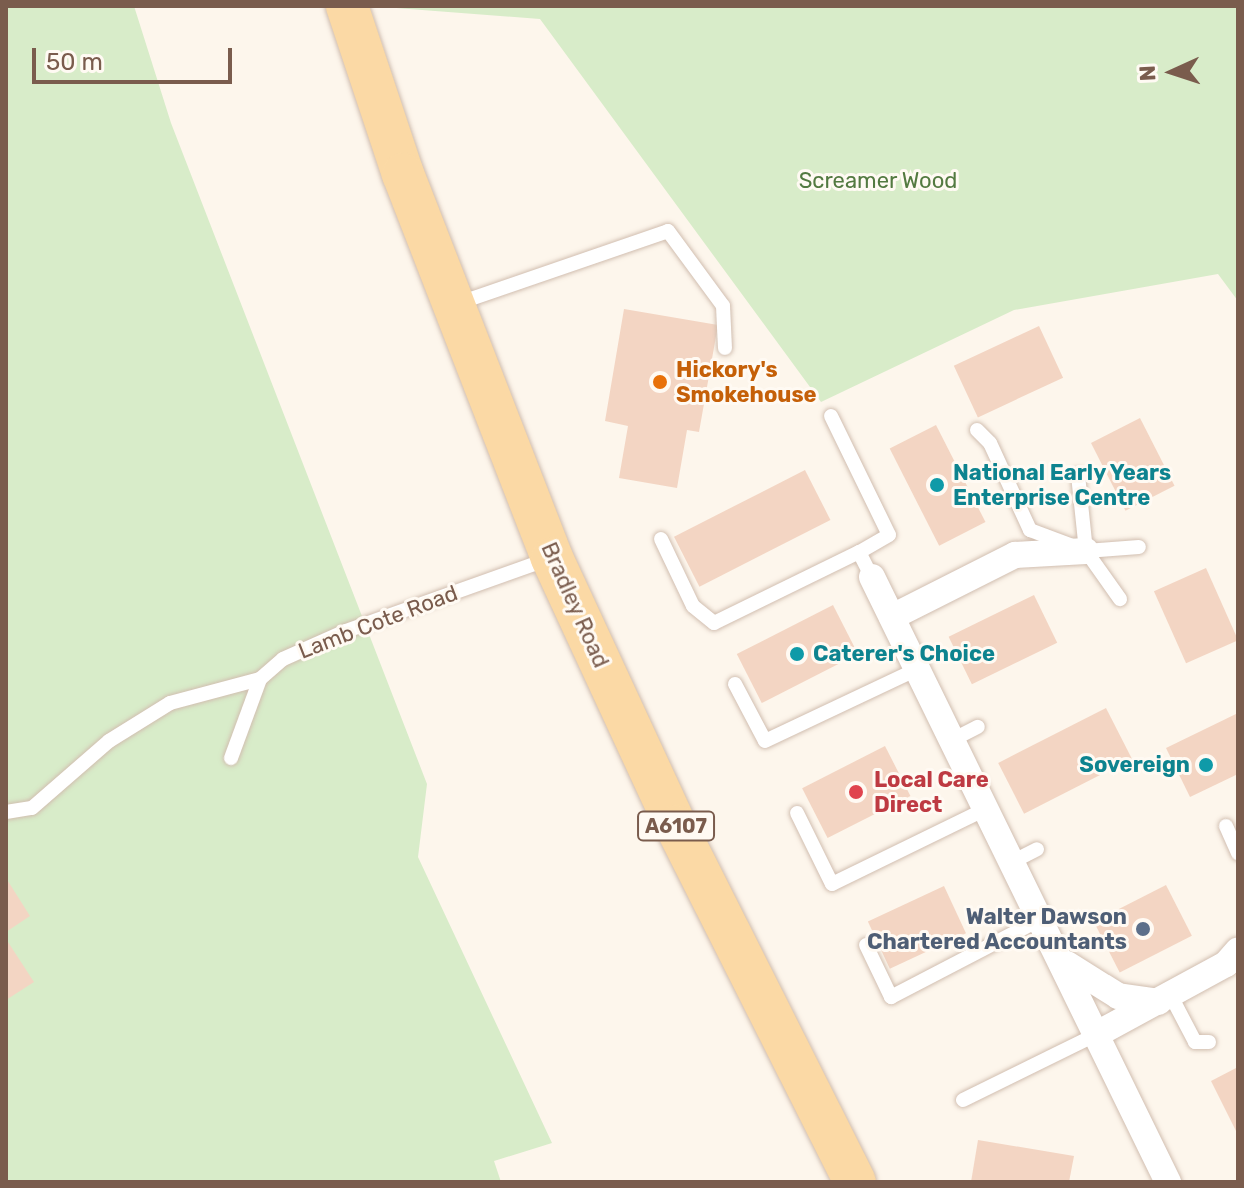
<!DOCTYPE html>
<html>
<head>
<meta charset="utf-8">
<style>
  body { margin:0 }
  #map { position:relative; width:1244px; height:1188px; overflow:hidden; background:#fdf6ec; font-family:Rubik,sans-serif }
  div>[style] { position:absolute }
  .green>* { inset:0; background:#d8ecc9 }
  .building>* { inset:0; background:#f3d5c3; transform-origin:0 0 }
  .roads { filter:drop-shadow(0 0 2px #d1beb0) drop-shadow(0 0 2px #d1beb0) }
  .service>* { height:14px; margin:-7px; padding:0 7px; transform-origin:7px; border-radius:7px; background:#fff }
  .minor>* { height:26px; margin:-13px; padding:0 13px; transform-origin:13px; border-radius:13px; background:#fff }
  .primary>* { height:42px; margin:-21px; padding:0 21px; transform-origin:21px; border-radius:21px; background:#fbd9a5 }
  .dots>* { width:22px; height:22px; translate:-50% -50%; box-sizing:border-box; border:4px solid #fffaf3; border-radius:50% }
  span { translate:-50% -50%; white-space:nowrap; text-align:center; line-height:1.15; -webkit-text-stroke:6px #fffaf3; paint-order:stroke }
  .shield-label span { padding:2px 6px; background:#fffaf3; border:2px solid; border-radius:6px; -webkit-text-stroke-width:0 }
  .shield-label { font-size:20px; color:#7a5c4d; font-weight:700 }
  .park-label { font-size:22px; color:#537a41 }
  .food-label { font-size:22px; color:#c56008; font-weight:700 }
  .left { translate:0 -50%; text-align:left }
  .culture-label { font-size:22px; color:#0d838f; font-weight:700 }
  .right { translate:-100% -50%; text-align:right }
  .street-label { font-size:22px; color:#7a5c4d }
  .health-label { font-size:22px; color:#be3a42; font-weight:700 }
  .service-label { font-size:22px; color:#4e5e75; font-weight:700 }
  .frame { position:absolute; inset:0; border:8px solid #7a5c4d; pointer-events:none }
  .north { position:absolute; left:1132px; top:32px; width:80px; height:80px; -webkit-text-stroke:6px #fffaf3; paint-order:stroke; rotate:267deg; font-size:22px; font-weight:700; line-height:32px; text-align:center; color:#7a5c4d }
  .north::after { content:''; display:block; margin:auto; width:28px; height:36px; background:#7a5c4d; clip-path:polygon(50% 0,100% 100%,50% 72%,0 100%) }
  .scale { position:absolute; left:32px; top:48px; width:200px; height:36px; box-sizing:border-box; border:4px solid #7a5c4d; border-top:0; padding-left:10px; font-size:24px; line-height:28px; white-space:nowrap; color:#7a5c4d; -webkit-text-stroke:6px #fffaf3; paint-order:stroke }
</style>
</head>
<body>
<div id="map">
  <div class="green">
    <i style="clip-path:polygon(6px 6px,134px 6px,171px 123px,427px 784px,418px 857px,552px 1143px,494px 1161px,501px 1182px,6px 1182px)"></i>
    <i style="clip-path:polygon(370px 6px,1238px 6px,1238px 301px,1218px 274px,1014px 310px,821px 402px,540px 19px)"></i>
  </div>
  <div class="building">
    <i style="clip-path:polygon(624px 309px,718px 325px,699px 432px,687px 430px,677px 488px,619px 478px,628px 426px,605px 421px)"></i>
    <i style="left:1039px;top:326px;width:57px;height:94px;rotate:65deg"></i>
    <i style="left:1140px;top:418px;width:76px;height:55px;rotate:63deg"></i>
    <i style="left:936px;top:425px;width:109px;height:52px;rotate:63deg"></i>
    <i style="left:805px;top:470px;width:56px;height:147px;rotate:63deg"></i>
    <i style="left:1206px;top:568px;width:79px;height:57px;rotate:66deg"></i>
    <i style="left:1034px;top:595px;width:53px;height:95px;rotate:64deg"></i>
    <i style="left:833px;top:605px;width:55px;height:108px;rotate:63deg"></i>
    <i style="left:1106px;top:708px;width:57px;height:121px;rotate:63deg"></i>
    <i style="clip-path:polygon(1238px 713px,1238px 774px,1190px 797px,1166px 748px)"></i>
    <i style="left:885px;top:746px;width:56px;height:93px;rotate:63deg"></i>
    <i style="clip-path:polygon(6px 878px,30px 916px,6px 932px)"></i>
    <i style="left:1166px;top:885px;width:57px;height:81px;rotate:63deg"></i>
    <i style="left:944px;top:886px;width:52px;height:84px;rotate:65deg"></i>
    <i style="clip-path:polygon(6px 939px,34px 982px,6px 1000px)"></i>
    <i style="clip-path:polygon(1238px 1067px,1238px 1135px,1211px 1081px)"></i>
    <i style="clip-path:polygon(978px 1140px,1074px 1156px,1069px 1182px,971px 1182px)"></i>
  </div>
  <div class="roads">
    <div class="service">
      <i style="left:459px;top:303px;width:221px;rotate:-19deg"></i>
      <i style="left:668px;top:231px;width:93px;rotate:53.7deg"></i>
      <i style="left:723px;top:306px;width:42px;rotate:87.3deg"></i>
      <i style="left:831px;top:416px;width:132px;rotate:64deg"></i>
      <i style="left:889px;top:535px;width:34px;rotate:150deg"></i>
      <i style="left:977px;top:430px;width:18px;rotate:45deg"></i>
      <i style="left:990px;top:443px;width:96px;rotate:65.3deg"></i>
      <i style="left:1030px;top:530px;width:60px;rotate:20.6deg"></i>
      <i style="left:1086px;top:551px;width:53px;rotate:-4.3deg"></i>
      <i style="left:1078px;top:475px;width:76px;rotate:84deg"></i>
      <i style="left:1086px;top:551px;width:59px;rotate:54.7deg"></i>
      <i style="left:661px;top:539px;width:74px;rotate:64.5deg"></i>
      <i style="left:693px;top:606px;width:27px;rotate:39deg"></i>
      <i style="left:714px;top:623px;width:161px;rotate:-26.1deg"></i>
      <i style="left:859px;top:552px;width:28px;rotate:63deg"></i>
      <i style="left:735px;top:684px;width:64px;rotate:62.2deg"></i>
      <i style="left:765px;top:741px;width:168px;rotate:-25.3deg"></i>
      <i style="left:952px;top:740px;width:29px;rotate:-27deg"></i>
      <i style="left:231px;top:758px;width:84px;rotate:-69.8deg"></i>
      <i style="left:6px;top:812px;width:26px;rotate:-9deg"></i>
      <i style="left:32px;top:808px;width:102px;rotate:-41deg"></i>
      <i style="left:109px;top:741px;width:72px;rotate:-31.9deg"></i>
      <i style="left:170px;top:703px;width:93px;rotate:-14.9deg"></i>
      <i style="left:260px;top:679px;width:30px;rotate:-41deg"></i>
      <i style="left:283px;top:659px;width:69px;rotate:-24deg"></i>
      <i style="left:346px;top:631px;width:214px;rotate:-19.6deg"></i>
      <i style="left:797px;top:813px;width:79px;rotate:63.8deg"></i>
      <i style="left:832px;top:884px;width:171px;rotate:-26deg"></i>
      <i style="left:1226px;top:826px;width:30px;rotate:66deg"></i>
      <i style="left:1012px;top:862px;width:28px;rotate:-27deg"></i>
      <i style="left:866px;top:945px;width:58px;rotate:64.3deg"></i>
      <i style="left:891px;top:997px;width:169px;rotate:-27.5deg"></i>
      <i style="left:1171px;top:996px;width:52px;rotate:62.4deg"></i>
      <i style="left:1195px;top:1042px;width:14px"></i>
      <i style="left:963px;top:1100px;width:149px;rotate:-26.2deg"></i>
    </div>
    <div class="minor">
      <i style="left:872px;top:577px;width:674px;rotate:63.93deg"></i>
      <i style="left:892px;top:617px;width:138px;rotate:-26.8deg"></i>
      <i style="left:1015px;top:555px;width:71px;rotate:-3.2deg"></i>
      <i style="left:1067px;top:964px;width:60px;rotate:32.1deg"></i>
      <i style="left:1118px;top:996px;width:41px;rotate:8.3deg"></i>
      <i style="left:1097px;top:1034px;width:147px;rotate:-28.5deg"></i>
      <i style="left:1226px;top:964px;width:18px;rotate:-49deg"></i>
    </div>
    <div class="primary">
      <i style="left:347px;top:6px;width:177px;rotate:71.6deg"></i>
      <i style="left:403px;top:174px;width:412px;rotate:68.8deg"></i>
      <i style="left:552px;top:558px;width:295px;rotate:65.2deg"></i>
      <i style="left:676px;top:826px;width:398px;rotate:63.3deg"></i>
    </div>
  </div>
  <div class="dots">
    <i style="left:660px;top:382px;background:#e8710a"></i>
    <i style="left:937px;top:485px;background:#0f9aa8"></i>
    <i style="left:797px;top:654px;background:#0f9aa8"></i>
    <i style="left:1206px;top:765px;background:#0f9aa8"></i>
    <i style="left:856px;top:792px;background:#e0444e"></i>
    <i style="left:1143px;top:929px;background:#5c6f8a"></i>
  </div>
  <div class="shield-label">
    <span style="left:676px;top:826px">A6107</span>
  </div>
  <div class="park-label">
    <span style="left:878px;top:181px">Screamer Wood</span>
  </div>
  <div class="food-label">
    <span class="left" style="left:676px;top:382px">Hickory's<br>Smokehouse</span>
  </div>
  <div class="culture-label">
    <span class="left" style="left:953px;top:485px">National Early Years<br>Enterprise Centre</span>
    <span class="left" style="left:813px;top:654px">Caterer's Choice</span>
    <span class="right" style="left:1190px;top:765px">Sovereign</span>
  </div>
  <div class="street-label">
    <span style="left:575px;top:605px;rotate:66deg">Bradley Road</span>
    <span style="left:378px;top:622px;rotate:-21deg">Lamb Cote Road</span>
  </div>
  <div class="health-label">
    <span class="left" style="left:874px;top:792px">Local Care<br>Direct</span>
  </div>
  <div class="service-label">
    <span class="right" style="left:1127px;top:929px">Walter Dawson<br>Chartered Accountants</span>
  </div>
  <div class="frame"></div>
  <div class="north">N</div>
  <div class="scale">50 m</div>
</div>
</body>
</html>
